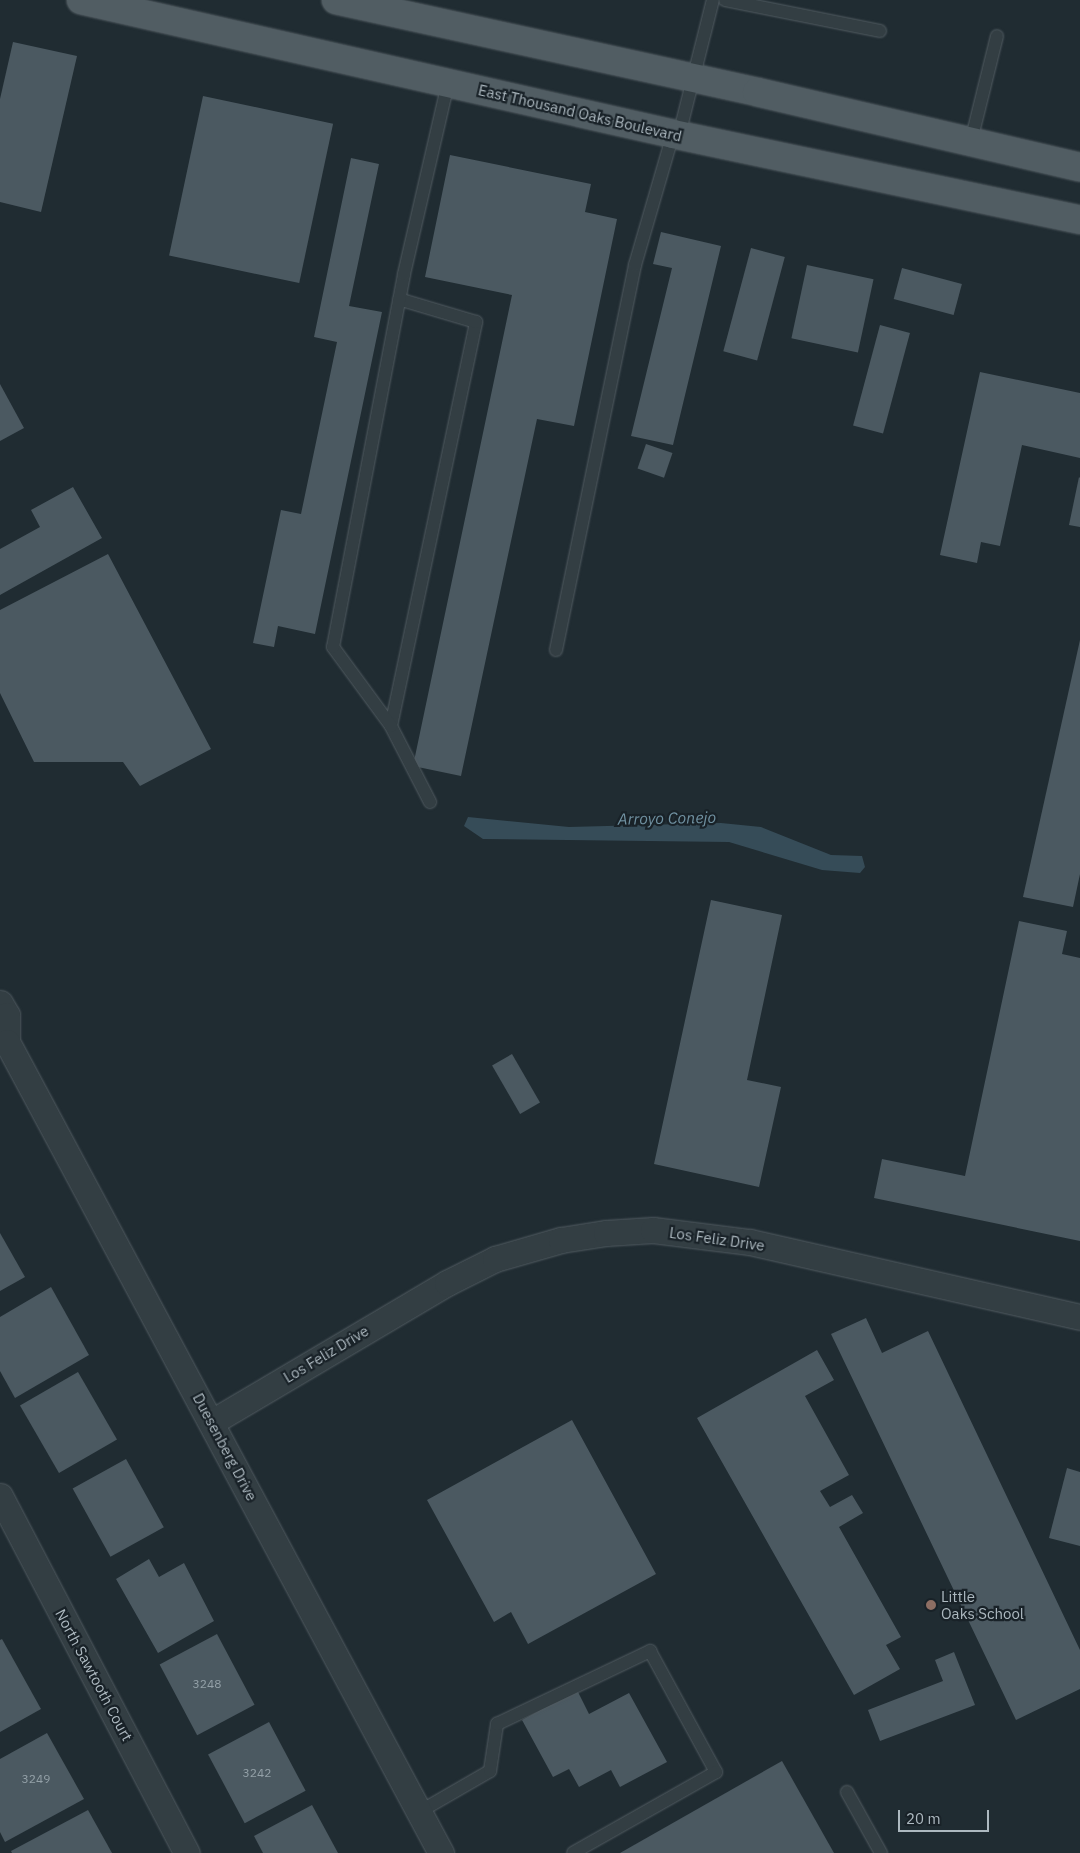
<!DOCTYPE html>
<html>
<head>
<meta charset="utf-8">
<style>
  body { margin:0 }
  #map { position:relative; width:1080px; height:1853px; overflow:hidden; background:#202c32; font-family:"IBM Plex Sans",sans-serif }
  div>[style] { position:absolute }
  .water>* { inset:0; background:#364c58 }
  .building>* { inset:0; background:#4b5961; transform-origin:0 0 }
  .roads { filter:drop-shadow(0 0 1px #515b61) drop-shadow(0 0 1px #515b61) }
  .lane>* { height:12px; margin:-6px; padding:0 6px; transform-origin:6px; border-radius:6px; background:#333e43 }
  .street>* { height:25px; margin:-12.5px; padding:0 12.5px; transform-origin:12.5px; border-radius:12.5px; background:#333e43 }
  .primary>* { height:28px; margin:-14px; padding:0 14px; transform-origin:14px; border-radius:14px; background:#515d63 }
  .dots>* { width:14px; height:14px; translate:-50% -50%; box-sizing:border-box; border:2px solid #192228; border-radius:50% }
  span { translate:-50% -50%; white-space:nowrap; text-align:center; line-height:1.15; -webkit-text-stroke:4.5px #192228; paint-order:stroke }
  .number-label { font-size:12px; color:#94a1a8 }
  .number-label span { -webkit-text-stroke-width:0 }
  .street-label { font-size:15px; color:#adb9c0 }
  .poi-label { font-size:15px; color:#adb9c0 }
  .left { translate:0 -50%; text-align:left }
  .water-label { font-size:16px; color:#7091a1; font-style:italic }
  .scale { position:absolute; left:898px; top:1810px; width:91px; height:22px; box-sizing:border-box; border:2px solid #adb9c0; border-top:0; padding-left:6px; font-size:15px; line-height:18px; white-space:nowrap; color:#adb9c0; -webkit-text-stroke:4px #192228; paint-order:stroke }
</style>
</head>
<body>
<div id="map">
  <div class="water">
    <i style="clip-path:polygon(468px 817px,569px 827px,721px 823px,761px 827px,831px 855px,862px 856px,865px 867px,860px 873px,822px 870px,729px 842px,483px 839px,464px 826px)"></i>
  </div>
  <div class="building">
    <i style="clip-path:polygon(13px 42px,77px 56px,41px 212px,0 202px,0 99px)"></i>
    <i style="left:203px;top:96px;width:133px;height:163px;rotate:12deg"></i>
    <i style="clip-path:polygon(450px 155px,591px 184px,585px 212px,617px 219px,574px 426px,537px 419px,461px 776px,413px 766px,512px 295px,425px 277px)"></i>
    <i style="clip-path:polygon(351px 158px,379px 164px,349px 306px,382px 312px,315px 634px,278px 626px,274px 647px,253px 643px,281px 510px,301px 514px,337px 342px,314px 337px)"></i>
    <i style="clip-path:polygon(661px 232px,721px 246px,673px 445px,631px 436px,672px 268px,653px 264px)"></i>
    <i style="left:751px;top:248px;width:35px;height:107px;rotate:15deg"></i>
    <i style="left:807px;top:265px;width:68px;height:75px;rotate:12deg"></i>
    <i style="left:902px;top:268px;width:62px;height:32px;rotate:15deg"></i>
    <i style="left:880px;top:325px;width:31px;height:104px;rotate:15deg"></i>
    <i style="clip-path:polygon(980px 372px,1080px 393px,1080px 458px,1022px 445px,1000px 546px,981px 542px,977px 563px,940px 555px)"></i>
    <i style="clip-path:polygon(0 384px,24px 428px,0 441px)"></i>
    <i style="left:646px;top:444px;width:28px;height:26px;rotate:19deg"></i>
    <i style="clip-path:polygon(1079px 477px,1080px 478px,1080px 527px,1069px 525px)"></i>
    <i style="clip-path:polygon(73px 487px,102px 538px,0 595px,0 549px,40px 527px,31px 510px)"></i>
    <i style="clip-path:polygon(108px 554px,211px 749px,140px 786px,123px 762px,34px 762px,0 693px,0 610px)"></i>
    <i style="clip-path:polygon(1080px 640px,1080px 874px,1073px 907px,1023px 897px)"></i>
    <i style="clip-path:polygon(711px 900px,782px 915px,747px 1080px,781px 1087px,759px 1187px,654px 1164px)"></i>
    <i style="clip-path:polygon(1019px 921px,1067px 931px,1062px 954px,1080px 958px,1080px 1241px,874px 1198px,882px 1159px,965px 1176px)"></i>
    <i style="left:512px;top:1054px;width:56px;height:23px;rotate:60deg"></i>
    <i style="clip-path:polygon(0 1233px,25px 1277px,0 1291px)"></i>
    <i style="clip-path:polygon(51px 1287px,89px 1355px,15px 1398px,0 1371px,0 1317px)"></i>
    <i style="clip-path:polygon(866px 1318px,882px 1353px,928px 1331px,1080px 1650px,1080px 1689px,1016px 1720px,831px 1334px)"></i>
    <i style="clip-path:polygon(817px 1350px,834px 1380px,805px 1396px,849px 1475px,820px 1491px,830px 1507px,852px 1495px,863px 1513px,839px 1527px,901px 1637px,886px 1645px,900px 1669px,854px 1695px,697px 1418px)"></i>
    <i style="left:78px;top:1372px;width:78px;height:67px;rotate:60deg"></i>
    <i style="clip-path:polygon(572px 1420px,656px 1574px,528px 1644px,511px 1612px,494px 1622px,427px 1500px)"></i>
    <i style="left:126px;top:1459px;width:78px;height:61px;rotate:61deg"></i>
    <i style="clip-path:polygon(1067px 1468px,1080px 1472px,1080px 1546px,1049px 1538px)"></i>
    <i style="clip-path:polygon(149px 1559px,159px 1577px,184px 1563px,214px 1621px,158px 1653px,116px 1579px)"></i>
    <i style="left:217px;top:1634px;width:80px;height:65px;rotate:62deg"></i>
    <i style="clip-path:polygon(2px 1639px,41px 1709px,0 1732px,0 1640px)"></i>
    <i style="clip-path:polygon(954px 1652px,975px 1705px,880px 1741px,868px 1710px,943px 1681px,935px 1660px)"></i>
    <i style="clip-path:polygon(577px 1690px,589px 1714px,629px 1693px,667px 1762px,620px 1787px,611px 1770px,579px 1787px,569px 1769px,553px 1777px,522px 1720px)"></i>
    <i style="left:269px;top:1722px;width:78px;height:69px;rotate:62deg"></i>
    <i style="clip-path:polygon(47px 1733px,84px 1799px,5px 1842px,0 1832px,0 1759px)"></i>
    <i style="clip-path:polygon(782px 1761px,834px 1853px,620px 1853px)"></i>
    <i style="clip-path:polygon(312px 1805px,338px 1853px,263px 1853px,254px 1836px)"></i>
    <i style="clip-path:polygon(88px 1810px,112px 1853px,12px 1853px,11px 1851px)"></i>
  </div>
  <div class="roads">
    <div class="lane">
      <i style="left:725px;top:0;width:158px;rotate:11.3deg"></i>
      <i style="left:679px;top:135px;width:139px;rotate:-75.9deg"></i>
      <i style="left:971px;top:141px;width:108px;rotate:-76.1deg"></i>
      <i style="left:556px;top:650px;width:393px;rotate:-78.4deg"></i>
      <i style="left:635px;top:265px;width:136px;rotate:-73.8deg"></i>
      <i style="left:391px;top:726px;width:413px;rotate:-78.1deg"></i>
      <i style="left:476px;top:322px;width:80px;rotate:-163.4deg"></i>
      <i style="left:430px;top:802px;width:85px;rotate:-117.2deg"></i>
      <i style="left:391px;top:726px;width:98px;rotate:-126.3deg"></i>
      <i style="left:333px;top:647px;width:380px;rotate:-79.2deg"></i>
      <i style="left:404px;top:274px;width:195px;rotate:-77deg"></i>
      <i style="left:847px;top:1792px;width:70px;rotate:60.9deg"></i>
      <i style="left:419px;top:1812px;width:82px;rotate:-30deg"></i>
      <i style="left:490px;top:1771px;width:48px;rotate:-81.5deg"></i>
      <i style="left:497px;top:1724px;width:170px;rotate:-25.5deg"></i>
      <i style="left:650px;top:1651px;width:138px;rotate:61.4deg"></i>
      <i style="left:716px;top:1772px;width:164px;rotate:150.5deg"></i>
    </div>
    <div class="street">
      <i style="left:0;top:1003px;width:14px;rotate:60deg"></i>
      <i style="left:7px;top:1015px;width:27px;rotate:90deg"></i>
      <i style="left:7px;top:1042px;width:920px;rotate:61.85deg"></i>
      <i style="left:212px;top:1422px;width:273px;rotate:-30.6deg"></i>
      <i style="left:447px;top:1283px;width:54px;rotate:-26.6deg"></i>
      <i style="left:495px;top:1259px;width:69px;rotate:-16.1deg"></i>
      <i style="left:561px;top:1240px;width:46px;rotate:-8.8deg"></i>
      <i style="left:606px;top:1233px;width:47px;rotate:-3.7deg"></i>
      <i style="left:653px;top:1230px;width:98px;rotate:7.1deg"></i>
      <i style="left:750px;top:1242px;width:338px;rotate:12.8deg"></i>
      <i style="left:0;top:1496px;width:403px;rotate:62.4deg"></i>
    </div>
    <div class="primary">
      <i style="left:81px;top:0;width:607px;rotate:12.75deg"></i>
      <i style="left:673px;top:134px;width:416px;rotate:11.9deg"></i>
      <i style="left:336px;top:0;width:431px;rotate:12.3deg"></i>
      <i style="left:757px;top:92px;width:332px;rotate:13.1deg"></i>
    </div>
  </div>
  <div class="dots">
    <i style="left:931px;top:1605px;background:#8d6e63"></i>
  </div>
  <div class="number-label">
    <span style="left:207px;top:1684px">3248</span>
    <span style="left:257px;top:1773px">3242</span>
    <span style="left:36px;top:1779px">3249</span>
  </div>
  <div class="street-label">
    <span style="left:580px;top:113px;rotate:13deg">East Thousand Oaks Boulevard</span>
    <span style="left:717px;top:1239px;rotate:8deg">Los Feliz Drive</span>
    <span style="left:326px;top:1354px;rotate:-31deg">Los Feliz Drive</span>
    <span style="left:225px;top:1447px;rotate:62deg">Duesenberg Drive</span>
    <span style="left:94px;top:1675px;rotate:62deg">North Sawtooth Court</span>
  </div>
  <div class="poi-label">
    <span class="left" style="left:941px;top:1605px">Little<br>Oaks School</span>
  </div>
  <div class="water-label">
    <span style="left:667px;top:818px;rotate:-1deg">Arroyo Conejo</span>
  </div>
  <div class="scale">20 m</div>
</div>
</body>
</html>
